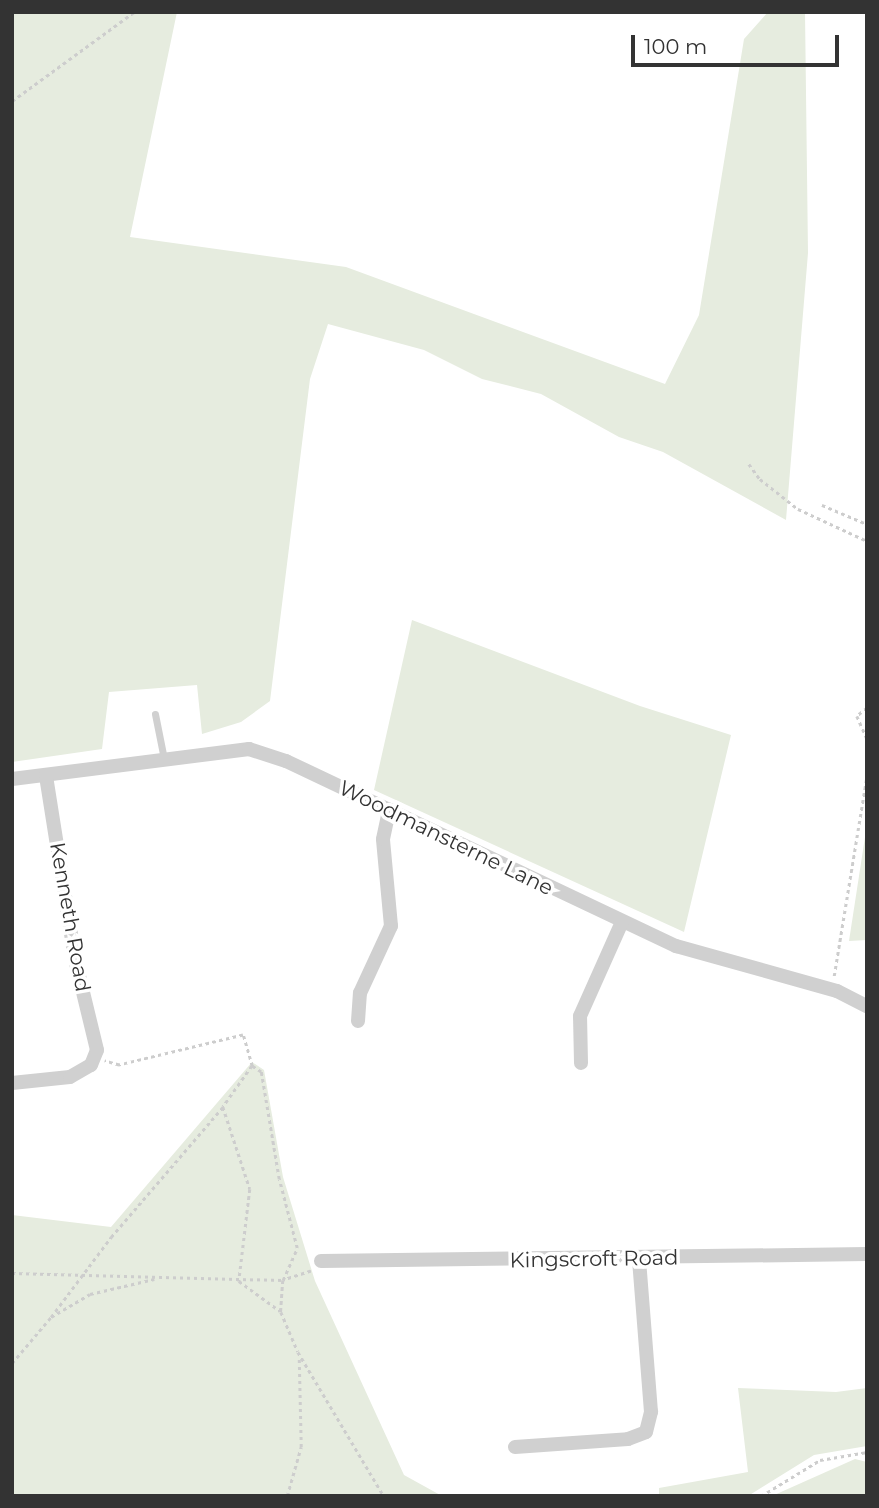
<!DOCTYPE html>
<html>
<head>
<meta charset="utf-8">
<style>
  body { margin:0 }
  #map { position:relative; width:879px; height:1508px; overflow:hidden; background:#fff; font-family:Montserrat,sans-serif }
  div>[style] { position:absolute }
  .green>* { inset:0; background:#e6ecdf }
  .path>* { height:2.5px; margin-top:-1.25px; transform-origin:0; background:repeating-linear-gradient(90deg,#cdcdcd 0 3.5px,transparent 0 7px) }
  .service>* { height:7px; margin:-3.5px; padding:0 3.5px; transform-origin:3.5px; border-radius:3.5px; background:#d0d0d0 }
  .minor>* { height:14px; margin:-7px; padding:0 7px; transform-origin:7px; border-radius:7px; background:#d0d0d0 }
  span { translate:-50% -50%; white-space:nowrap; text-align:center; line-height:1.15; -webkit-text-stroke:7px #fff; paint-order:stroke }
  .street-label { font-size:21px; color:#333 }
  .frame { position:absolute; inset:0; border:14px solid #333; pointer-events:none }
  .scale { position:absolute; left:631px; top:35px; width:208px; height:32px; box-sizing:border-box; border:4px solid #333; border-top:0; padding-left:9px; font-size:21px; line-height:24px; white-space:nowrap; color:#333; -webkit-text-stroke:5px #fff; paint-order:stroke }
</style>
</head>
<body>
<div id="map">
  <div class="green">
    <i style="clip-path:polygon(12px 12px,177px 12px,130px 237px,346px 267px,665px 384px,699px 315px,744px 39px,768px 12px,805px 12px,808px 253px,786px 520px,663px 452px,619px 437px,541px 394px,482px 379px,424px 350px,328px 324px,310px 379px,270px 701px,241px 722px,202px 734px,197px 685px,109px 692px,102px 749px,12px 762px)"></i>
    <i style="clip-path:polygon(412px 620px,640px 706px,731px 735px,684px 932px,374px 790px)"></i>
    <i style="clip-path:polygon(867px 824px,867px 940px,849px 941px)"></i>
    <i style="clip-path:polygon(252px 1062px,264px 1070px,283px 1177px,315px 1281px,404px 1475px,442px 1496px,12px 1496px,12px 1215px,111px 1227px)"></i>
    <i style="clip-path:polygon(738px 1388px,836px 1392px,867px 1388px,867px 1446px,814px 1455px,748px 1496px,659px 1496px,659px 1488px,748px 1472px)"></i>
    <i style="clip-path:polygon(855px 1459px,867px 1462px,867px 1496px,772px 1496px)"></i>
  </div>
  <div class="path">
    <i style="left:12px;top:101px;width:151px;rotate:-36.1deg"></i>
    <i style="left:749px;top:464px;width:19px;rotate:54deg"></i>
    <i style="left:760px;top:479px;width:48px;rotate:38.3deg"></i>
    <i style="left:798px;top:509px;width:76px;rotate:24.9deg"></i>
    <i style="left:822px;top:505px;width:49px;rotate:22.9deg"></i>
    <i style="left:867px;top:708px;width:13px;rotate:141deg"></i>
    <i style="left:857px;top:716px;width:24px;rotate:66deg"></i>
    <i style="left:834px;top:976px;width:205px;rotate:-80.7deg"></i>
    <i style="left:252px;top:1066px;width:50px;rotate:125.3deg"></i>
    <i style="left:223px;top:1107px;width:86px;rotate:71.8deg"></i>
    <i style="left:250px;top:1189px;width:93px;rotate:96.8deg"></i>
    <i style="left:239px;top:1281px;width:51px;rotate:36.2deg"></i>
    <i style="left:311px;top:1271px;width:29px;rotate:162deg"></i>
    <i style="left:283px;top:1280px;width:32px;rotate:94deg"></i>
    <i style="left:281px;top:1312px;width:43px;rotate:67deg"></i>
    <i style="left:298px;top:1352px;width:168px;rotate:59.2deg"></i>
    <i style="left:12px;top:1273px;width:271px;rotate:1.5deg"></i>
    <i style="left:283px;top:1280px;width:35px;rotate:-66deg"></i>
    <i style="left:297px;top:1248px;width:71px;rotate:-104.6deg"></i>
    <i style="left:279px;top:1179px;width:109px;rotate:-99.5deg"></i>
    <i style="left:261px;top:1072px;width:11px;rotate:-146deg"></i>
    <i style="left:252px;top:1066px;width:32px;rotate:-106deg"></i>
    <i style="left:243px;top:1035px;width:128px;rotate:166.4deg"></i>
    <i style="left:119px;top:1065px;width:15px;rotate:-164deg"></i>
    <i style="left:51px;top:1317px;width:100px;rotate:-53.1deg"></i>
    <i style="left:111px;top:1237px;width:172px;rotate:-49.3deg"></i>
    <i style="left:12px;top:1363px;width:60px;rotate:-49.7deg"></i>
    <i style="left:51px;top:1317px;width:45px;rotate:-30.5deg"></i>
    <i style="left:90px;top:1294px;width:66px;rotate:-13.2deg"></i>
    <i style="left:287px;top:1496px;width:51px;rotate:-74.1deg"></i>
    <i style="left:301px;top:1447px;width:91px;rotate:-91.3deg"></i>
    <i style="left:761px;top:1496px;width:69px;rotate:-31.4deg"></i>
    <i style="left:820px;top:1460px;width:48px;rotate:-9.7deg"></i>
  </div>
  <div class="service">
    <i style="left:155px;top:714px;width:46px;rotate:78.7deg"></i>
  </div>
  <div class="minor">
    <i style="left:12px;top:779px;width:239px;rotate:-7.2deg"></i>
    <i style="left:249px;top:749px;width:39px;rotate:18deg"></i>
    <i style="left:286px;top:761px;width:432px;rotate:25.4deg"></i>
    <i style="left:676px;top:946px;width:167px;rotate:15.6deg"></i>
    <i style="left:837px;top:991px;width:34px;rotate:27deg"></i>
    <i style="left:358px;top:1021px;width:28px;rotate:-86deg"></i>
    <i style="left:360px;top:993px;width:74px;rotate:-65.2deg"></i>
    <i style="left:391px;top:926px;width:87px;rotate:-95.3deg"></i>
    <i style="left:383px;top:839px;width:30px;rotate:-78deg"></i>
    <i style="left:581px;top:1063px;width:47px;rotate:-91.2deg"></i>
    <i style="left:580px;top:1016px;width:103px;rotate:-65.9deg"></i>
    <i style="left:12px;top:1083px;width:58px;rotate:-5.9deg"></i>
    <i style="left:70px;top:1077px;width:24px;rotate:-30deg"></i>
    <i style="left:91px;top:1065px;width:16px;rotate:-68deg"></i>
    <i style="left:97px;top:1050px;width:94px;rotate:-103.6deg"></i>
    <i style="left:75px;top:959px;width:186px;rotate:-99deg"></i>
    <i style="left:321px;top:1261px;width:546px;rotate:-0.73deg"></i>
    <i style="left:515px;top:1447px;width:113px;rotate:-4deg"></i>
    <i style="left:628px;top:1439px;width:19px;rotate:-21deg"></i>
    <i style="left:646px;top:1432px;width:21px;rotate:-76deg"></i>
    <i style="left:651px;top:1412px;width:153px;rotate:-94.5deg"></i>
  </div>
  <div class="street-label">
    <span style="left:446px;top:838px;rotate:26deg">Woodmansterne Lane</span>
    <span style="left:70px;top:917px;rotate:80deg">Kenneth Road</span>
    <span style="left:594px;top:1259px;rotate:-1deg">Kingscroft Road</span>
  </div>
  <div class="frame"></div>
  <div class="scale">100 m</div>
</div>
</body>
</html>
